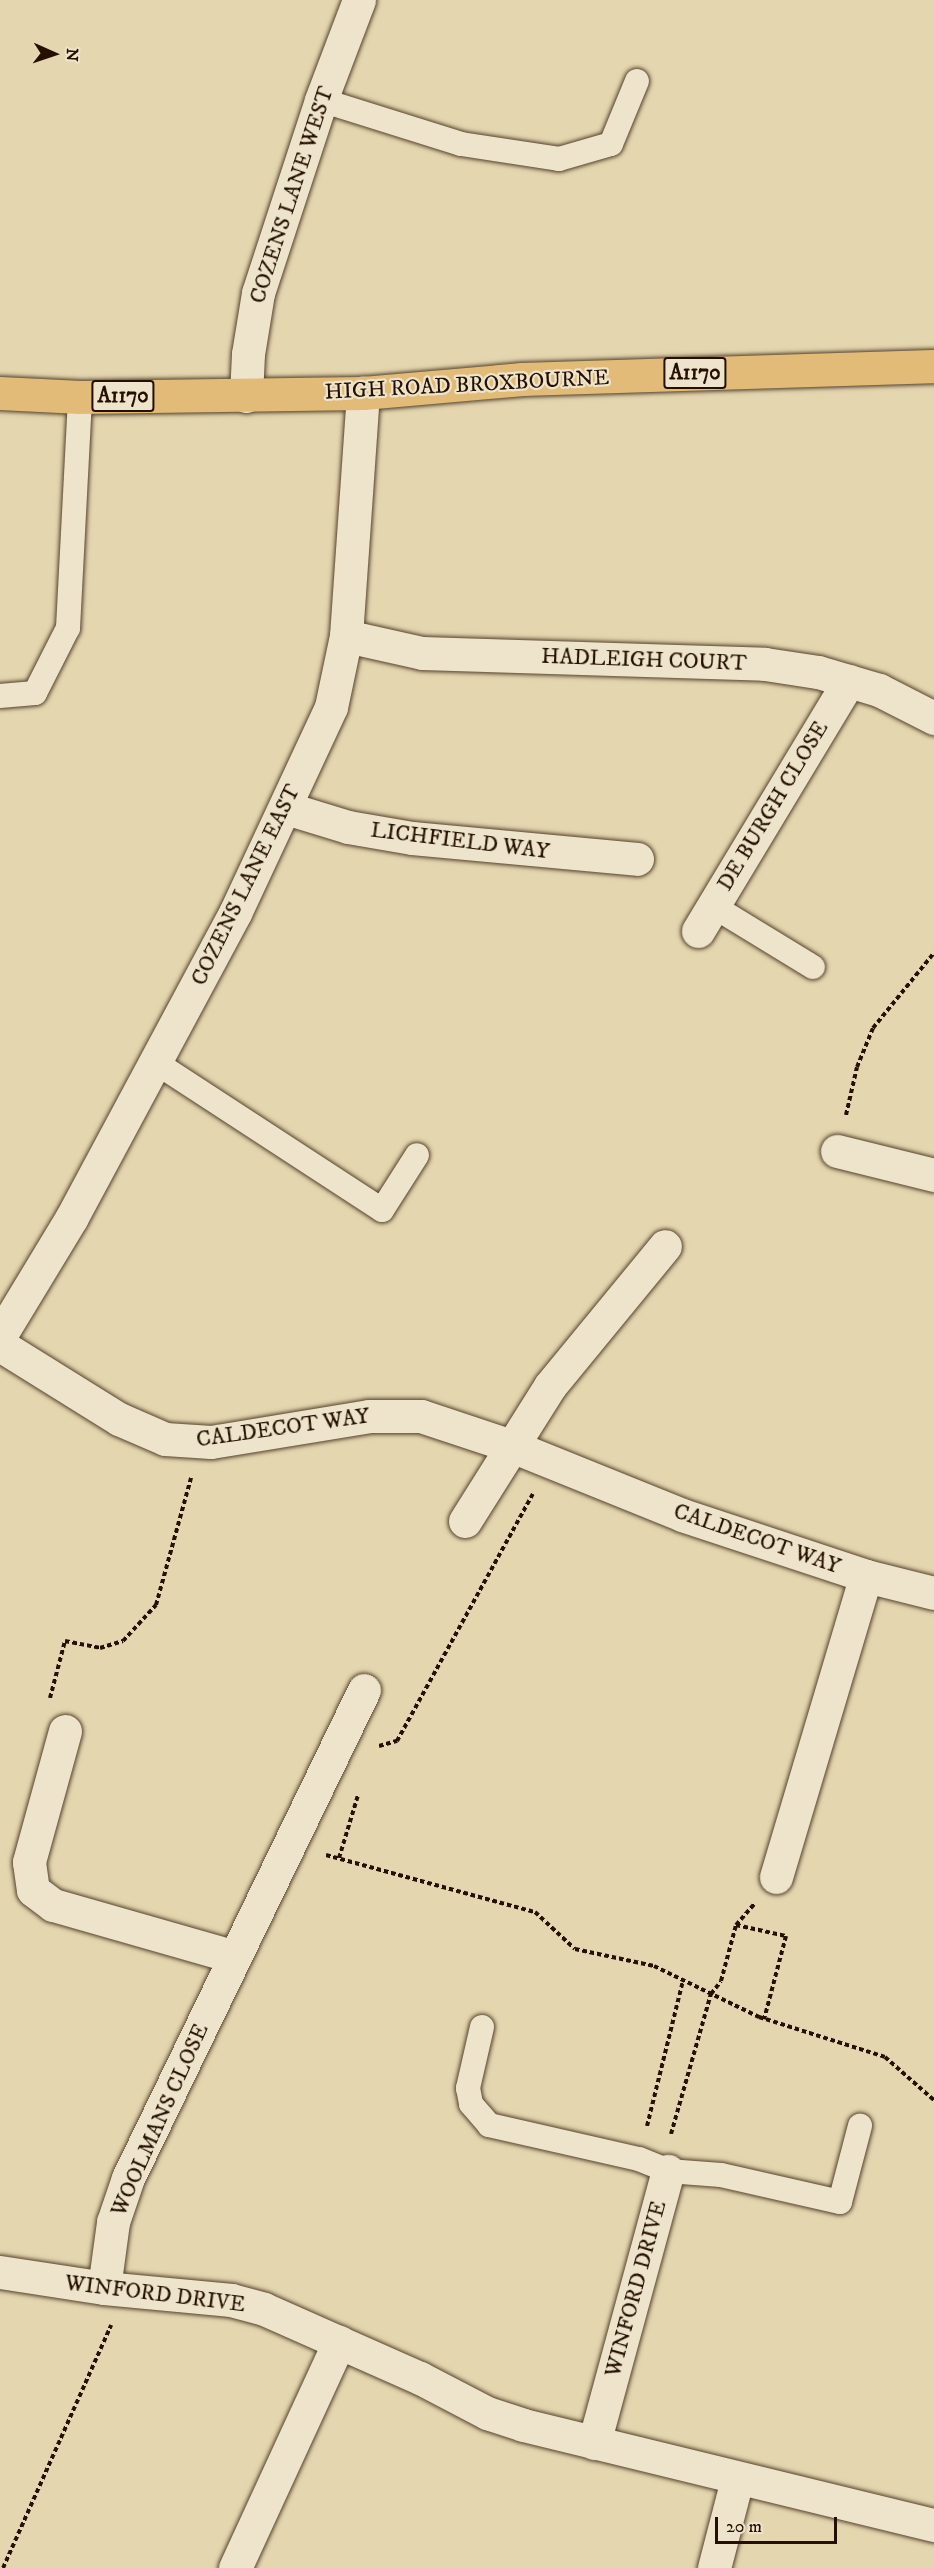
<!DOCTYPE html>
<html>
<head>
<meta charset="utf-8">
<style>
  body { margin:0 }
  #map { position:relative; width:934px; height:2568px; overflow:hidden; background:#e4d6af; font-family:"IM FELL DW Pica",serif }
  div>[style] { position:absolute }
  .path>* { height:4px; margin-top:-2px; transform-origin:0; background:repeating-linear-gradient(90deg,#251000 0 4.5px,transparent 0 7.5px) }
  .roads { filter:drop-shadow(0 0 2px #55422c) drop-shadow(0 0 2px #55422c) }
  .service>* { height:24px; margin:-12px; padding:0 12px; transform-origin:12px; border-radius:12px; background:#ede4cb }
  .minor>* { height:33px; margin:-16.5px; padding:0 16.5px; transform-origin:16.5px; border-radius:16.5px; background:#ede4cb }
  .primary>* { height:33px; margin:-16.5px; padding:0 16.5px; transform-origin:16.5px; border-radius:16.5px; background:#e2bb78 }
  span { translate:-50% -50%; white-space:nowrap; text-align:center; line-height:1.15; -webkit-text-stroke:4.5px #ede4cb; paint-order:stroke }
  .shield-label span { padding:2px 4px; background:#ede4cb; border:2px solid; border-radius:4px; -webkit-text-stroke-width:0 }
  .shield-label { font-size:21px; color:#251000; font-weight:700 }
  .street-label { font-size:22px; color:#251000 }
  .north { position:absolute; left:24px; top:24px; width:60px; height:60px; -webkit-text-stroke:4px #ede4cb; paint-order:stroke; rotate:93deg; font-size:16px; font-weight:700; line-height:24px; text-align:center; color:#251000 }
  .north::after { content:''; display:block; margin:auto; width:21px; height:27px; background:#251000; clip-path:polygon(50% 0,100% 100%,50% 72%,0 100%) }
  .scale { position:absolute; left:715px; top:2517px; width:122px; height:27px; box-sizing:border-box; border:3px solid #251000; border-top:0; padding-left:8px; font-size:18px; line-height:21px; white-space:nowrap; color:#251000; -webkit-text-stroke:4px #ede4cb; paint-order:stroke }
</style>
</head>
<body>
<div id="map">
  <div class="path">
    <i style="left:846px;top:1115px;width:49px;rotate:-77.1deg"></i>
    <i style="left:857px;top:1067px;width:42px;rotate:-67.7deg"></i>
    <i style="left:873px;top:1028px;width:97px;rotate:-50.9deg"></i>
    <i style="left:50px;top:1698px;width:59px;rotate:-75.3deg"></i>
    <i style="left:65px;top:1641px;width:36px;rotate:11deg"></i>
    <i style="left:100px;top:1648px;width:24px;rotate:-17deg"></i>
    <i style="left:123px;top:1641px;width:49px;rotate:-47.5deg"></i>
    <i style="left:156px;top:1605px;width:132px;rotate:-74.6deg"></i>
    <i style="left:379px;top:1746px;width:19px;rotate:-16deg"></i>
    <i style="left:397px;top:1741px;width:282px;rotate:-61.2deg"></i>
    <i style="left:326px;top:1855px;width:217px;rotate:15.3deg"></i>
    <i style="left:535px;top:1912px;width:54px;rotate:42.8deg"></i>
    <i style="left:575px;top:1949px;width:81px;rotate:12.1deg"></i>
    <i style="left:654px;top:1966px;width:117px;rotate:25.9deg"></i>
    <i style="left:759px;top:2017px;width:132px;rotate:17.6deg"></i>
    <i style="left:885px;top:2057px;width:65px;rotate:41.3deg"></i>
    <i style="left:339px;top:1858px;width:66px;rotate:-73.2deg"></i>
    <i style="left:736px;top:1925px;width:51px;rotate:12.4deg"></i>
    <i style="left:786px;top:1936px;width:86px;rotate:104.8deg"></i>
    <i style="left:647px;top:2126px;width:150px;rotate:-76.1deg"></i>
    <i style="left:671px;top:2134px;width:146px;rotate:-74.1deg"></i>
    <i style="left:711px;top:1994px;width:16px;rotate:-52deg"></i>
    <i style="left:721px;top:1981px;width:58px;rotate:-75deg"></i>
    <i style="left:736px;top:1925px;width:28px;rotate:-49deg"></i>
    <i style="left:3px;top:2568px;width:266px;rotate:-66deg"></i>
  </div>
  <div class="roads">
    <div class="service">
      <i style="left:321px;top:100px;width:147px;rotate:17.4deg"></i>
      <i style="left:461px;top:144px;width:99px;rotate:8.7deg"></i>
      <i style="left:559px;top:159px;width:54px;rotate:-16.1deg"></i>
      <i style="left:611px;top:144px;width:68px;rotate:-67.6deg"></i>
      <i style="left:0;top:696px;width:35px;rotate:-5deg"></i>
      <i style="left:35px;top:693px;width:73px;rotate:-63.1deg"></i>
      <i style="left:68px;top:628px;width:231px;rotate:-87deg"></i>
      <i style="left:713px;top:906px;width:117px;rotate:31.4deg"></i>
      <i style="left:155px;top:1062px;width:271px;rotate:33.1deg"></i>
      <i style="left:382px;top:1210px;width:65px;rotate:-57.5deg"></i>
      <i style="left:482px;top:2027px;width:63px;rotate:102.9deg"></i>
      <i style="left:468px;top:2088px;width:16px;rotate:79deg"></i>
      <i style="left:471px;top:2104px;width:28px;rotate:49deg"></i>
      <i style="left:489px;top:2125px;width:154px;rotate:12.8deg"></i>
      <i style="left:639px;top:2159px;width:31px;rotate:22deg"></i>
      <i style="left:668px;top:2171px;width:53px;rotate:4.3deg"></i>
      <i style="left:721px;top:2175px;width:122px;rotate:12.8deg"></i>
      <i style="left:840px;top:2202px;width:79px;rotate:-75.3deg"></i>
    </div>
    <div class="minor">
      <i style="left:246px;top:396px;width:42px;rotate:-87.3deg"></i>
      <i style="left:248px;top:354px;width:62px;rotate:-80.7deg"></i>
      <i style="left:258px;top:293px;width:203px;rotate:-71.9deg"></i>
      <i style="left:321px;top:100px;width:107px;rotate:-69.2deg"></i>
      <i style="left:346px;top:636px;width:78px;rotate:12.6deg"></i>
      <i style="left:422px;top:653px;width:343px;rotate:1.8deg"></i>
      <i style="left:765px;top:664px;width:54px;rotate:8.6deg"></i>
      <i style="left:818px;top:672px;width:64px;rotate:16.4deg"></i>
      <i style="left:879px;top:690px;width:62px;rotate:27deg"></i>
      <i style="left:286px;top:808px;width:65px;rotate:17deg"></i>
      <i style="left:348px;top:827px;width:65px;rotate:9.8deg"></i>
      <i style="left:412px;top:838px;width:226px;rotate:5.3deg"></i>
      <i style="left:698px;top:931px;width:292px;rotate:-58.9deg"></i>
      <i style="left:837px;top:1151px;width:100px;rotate:13.9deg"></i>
      <i style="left:0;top:1336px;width:139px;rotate:-58.8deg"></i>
      <i style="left:72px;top:1217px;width:345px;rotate:-61.8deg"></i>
      <i style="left:235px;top:913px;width:227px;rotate:-65deg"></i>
      <i style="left:331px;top:707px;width:73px;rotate:-78.1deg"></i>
      <i style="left:346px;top:636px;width:244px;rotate:-86deg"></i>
      <i style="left:0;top:1345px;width:140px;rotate:31.9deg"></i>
      <i style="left:119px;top:1419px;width:50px;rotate:23.5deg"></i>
      <i style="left:165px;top:1439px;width:46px;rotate:3.7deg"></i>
      <i style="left:211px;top:1442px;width:160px;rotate:-9.3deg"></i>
      <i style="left:369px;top:1416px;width:52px"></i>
      <i style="left:421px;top:1416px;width:98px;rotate:18.4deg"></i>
      <i style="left:514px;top:1447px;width:181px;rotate:22deg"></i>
      <i style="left:682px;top:1515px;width:194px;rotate:18.3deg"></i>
      <i style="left:866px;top:1576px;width:70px;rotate:14deg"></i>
      <i style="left:465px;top:1521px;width:160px;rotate:-57.8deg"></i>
      <i style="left:550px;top:1386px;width:181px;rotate:-50.6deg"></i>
      <i style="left:65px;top:1731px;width:136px;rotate:105.4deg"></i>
      <i style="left:29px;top:1862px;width:28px;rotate:82deg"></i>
      <i style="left:33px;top:1890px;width:25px;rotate:37deg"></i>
      <i style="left:53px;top:1905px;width:189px;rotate:15.9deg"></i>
      <i style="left:776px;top:1877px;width:314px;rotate:-73.4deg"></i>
      <i style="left:0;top:2272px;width:105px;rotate:8.7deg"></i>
      <i style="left:104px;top:2288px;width:128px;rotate:5.4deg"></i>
      <i style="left:231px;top:2300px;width:34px;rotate:15deg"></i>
      <i style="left:264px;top:2309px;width:171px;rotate:23.9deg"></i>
      <i style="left:420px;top:2378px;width:76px;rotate:27.6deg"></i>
      <i style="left:487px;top:2413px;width:38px;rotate:18deg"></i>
      <i style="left:523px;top:2425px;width:423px;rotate:13.7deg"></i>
      <i style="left:104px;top:2288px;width:67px;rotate:-82.2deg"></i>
      <i style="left:113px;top:2222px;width:46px;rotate:-71.2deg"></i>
      <i style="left:128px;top:2178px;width:542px;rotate:-64.19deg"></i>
      <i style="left:594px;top:2443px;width:282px;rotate:-74.8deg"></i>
      <i style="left:235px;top:2568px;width:249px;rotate:-65.3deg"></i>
      <i style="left:714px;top:2568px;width:91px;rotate:-75.4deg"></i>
    </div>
    <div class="primary">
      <i style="left:0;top:393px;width:80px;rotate:2.9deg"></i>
      <i style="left:80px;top:397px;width:283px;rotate:-0.8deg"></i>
      <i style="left:363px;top:393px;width:160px;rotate:-5deg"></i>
      <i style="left:522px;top:379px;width:412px;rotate:-1.8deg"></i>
    </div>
  </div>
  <div class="shield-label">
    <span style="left:695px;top:373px">A1170</span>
    <span style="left:123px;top:396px">A1170</span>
  </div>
  <div class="street-label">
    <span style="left:292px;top:195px;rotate:-72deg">COZENS LANE WEST</span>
    <span style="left:467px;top:385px;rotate:-3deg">HIGH ROAD BROXBOURNE</span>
    <span style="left:644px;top:660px;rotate:2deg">HADLEIGH COURT</span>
    <span style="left:773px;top:806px;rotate:-59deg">DE BURGH CLOSE</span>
    <span style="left:460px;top:841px;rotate:7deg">LICHFIELD WAY</span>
    <span style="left:246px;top:885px;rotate:-64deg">COZENS LANE EAST</span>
    <span style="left:283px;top:1428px;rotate:-8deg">CALDECOT WAY</span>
    <span style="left:757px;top:1539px;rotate:19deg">CALDECOT WAY</span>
    <span style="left:160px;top:2120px;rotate:-66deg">WOOLMANS CLOSE</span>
    <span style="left:636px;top:2289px;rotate:-75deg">WINFORD DRIVE</span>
    <span style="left:155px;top:2294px;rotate:7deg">WINFORD DRIVE</span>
  </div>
  <div class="north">N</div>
  <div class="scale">20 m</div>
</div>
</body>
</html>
